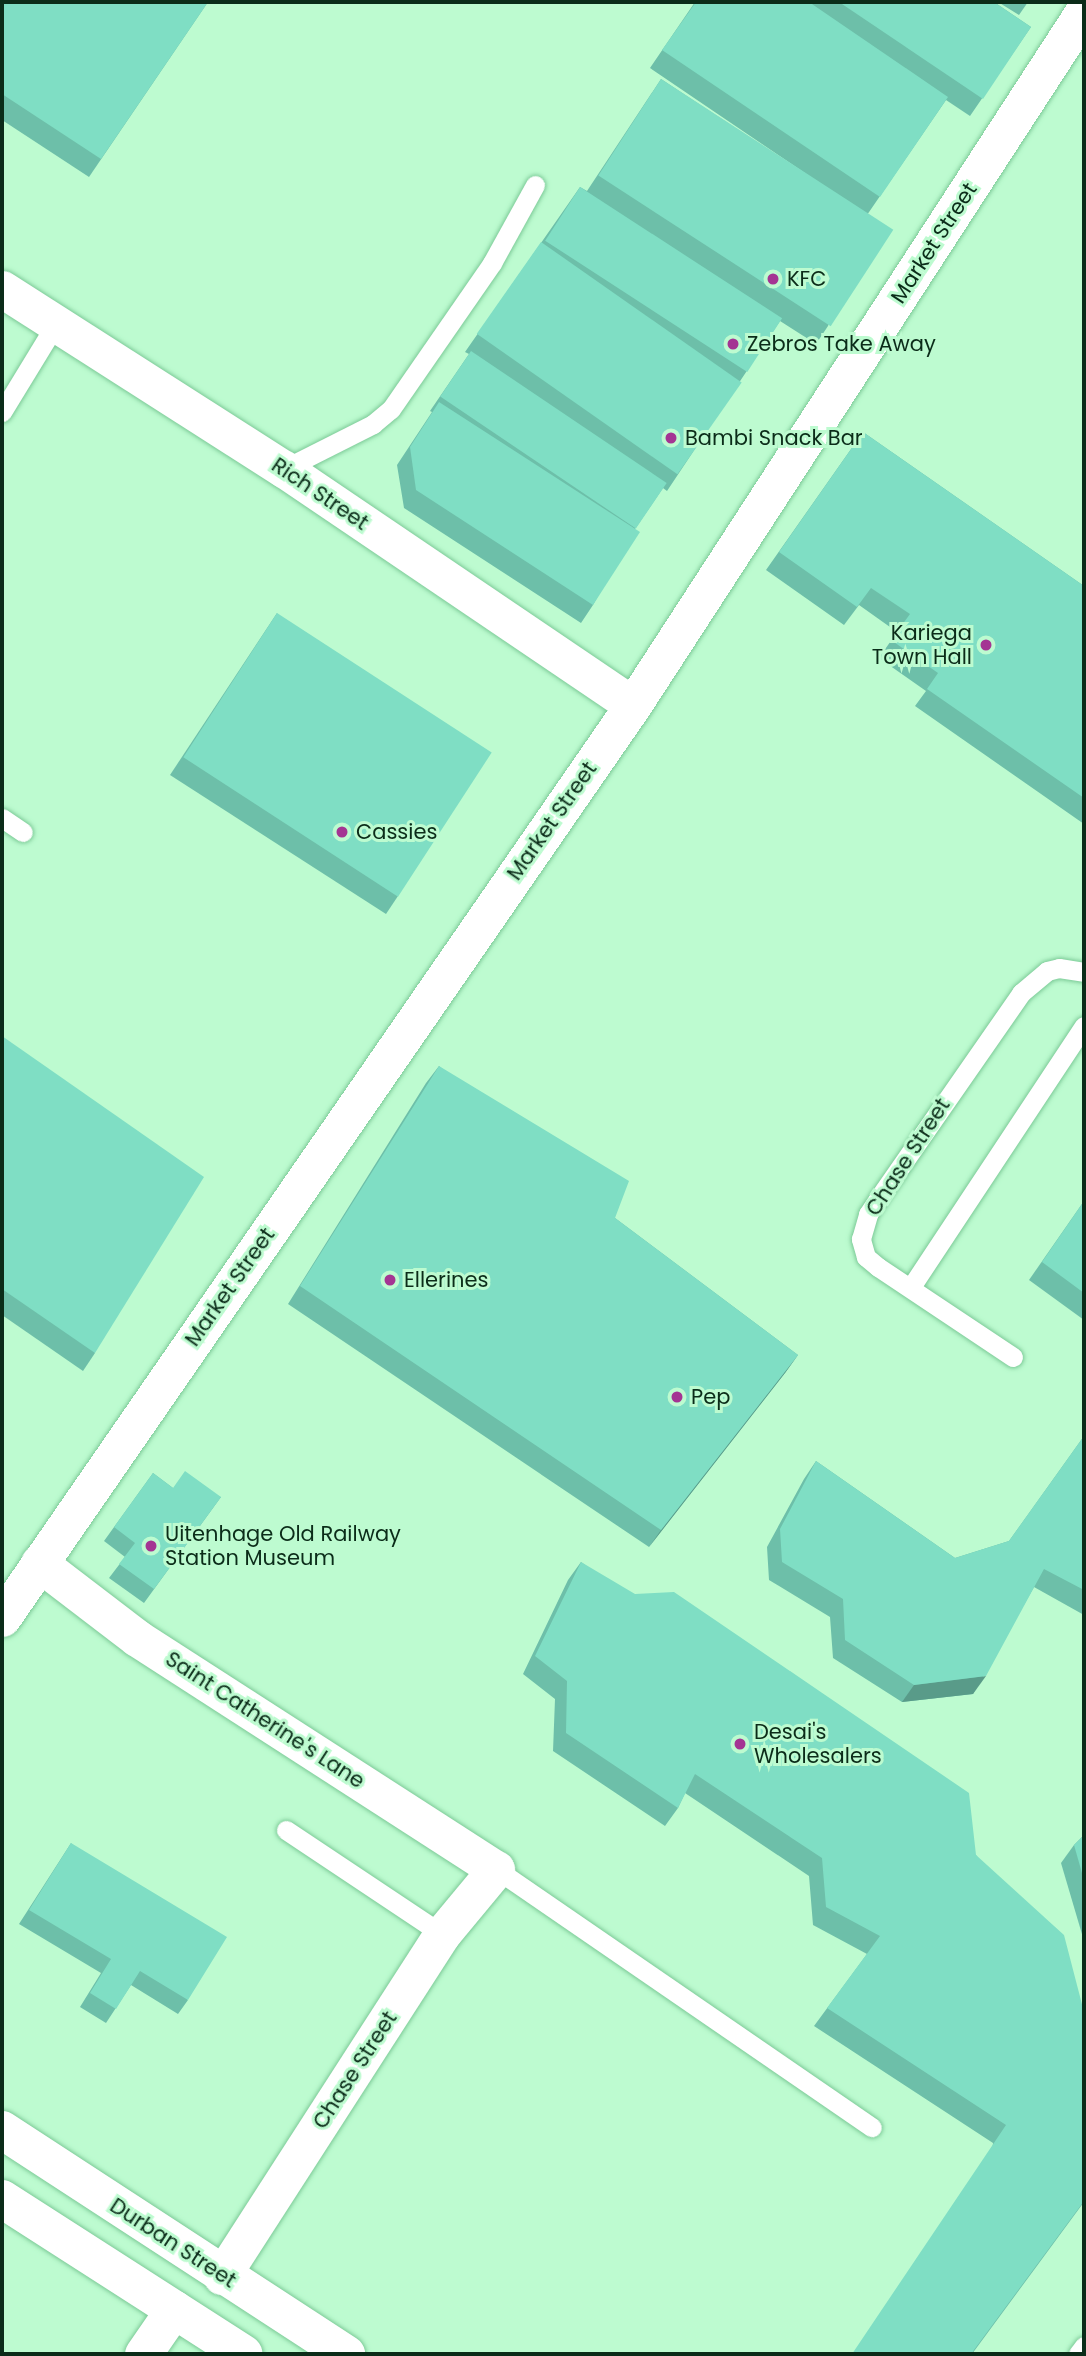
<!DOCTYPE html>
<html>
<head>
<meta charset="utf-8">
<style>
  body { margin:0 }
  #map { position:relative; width:1086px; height:2356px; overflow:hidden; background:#bdfbd0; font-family:Poppins,sans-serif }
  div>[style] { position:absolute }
  .roads { filter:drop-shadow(0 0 2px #7cca97) drop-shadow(0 0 2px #7cca97) }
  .lane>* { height:19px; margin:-9.5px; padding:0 9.5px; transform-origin:9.5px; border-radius:9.5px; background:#fff }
  .street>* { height:37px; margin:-18.5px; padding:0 18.5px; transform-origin:18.5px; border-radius:18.5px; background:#fff }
  .secondary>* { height:38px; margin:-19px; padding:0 19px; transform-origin:19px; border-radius:19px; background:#fff }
  .wall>* { inset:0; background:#6dbfa9 }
  .shaded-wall>* { inset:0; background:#599b89 }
  .building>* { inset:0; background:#7fdec4; transform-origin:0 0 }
  .dots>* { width:19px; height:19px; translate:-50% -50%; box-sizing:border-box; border:4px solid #bdfbd0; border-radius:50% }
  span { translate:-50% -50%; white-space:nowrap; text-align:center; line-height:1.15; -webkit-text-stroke:6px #bdfbd0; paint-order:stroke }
  .street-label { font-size:21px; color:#0b2c19 }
  .poi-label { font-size:21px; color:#0b2c19 }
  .left { translate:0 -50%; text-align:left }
  .right { translate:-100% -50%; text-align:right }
  .frame { position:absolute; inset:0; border:4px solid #0b2c19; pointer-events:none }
</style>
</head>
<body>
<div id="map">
  <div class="roads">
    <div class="lane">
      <i style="left:2px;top:412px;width:105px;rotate:-58.6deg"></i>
      <i style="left:284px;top:469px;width:100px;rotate:-26.8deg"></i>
      <i style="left:373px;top:424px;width:23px;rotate:-40deg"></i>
      <i style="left:391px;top:409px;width:178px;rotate:-55.3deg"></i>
      <i style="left:492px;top:263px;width:89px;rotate:-61.1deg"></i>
      <i style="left:2px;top:818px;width:25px;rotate:34deg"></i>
      <i style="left:911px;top:1287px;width:313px;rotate:-56.5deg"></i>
      <i style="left:1013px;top:1357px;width:162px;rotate:-146.3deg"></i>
      <i style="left:878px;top:1267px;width:16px;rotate:-140deg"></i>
      <i style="left:866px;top:1257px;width:19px;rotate:-106deg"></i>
      <i style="left:861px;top:1239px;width:26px;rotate:-74deg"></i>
      <i style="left:868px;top:1214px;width:18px;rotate:-56deg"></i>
      <i style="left:878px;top:1199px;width:251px;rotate:-55.2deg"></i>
      <i style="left:1021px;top:993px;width:34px;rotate:-40deg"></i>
      <i style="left:1047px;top:971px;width:12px;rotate:-14deg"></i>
      <i style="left:1059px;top:968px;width:25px;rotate:9deg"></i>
      <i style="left:286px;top:1830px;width:187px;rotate:33.7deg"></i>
      <i style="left:496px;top:1869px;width:456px;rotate:34.5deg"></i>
      <i style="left:1078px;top:2354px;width:10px;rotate:-53deg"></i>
    </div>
    <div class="street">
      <i style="left:2px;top:289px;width:335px;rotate:32.6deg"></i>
      <i style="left:284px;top:469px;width:421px;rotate:34.1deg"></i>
      <i style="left:39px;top:1563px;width:123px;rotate:37.4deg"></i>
      <i style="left:137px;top:1638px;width:427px;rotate:32.8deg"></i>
      <i style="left:496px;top:1869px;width:85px;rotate:129.7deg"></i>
      <i style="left:442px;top:1934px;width:407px;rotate:122.8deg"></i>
      <i style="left:2px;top:1618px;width:1110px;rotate:-55.35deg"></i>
      <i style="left:633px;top:705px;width:828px;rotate:-56.98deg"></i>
      <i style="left:143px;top:2354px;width:55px;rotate:-55.4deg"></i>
    </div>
    <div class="secondary">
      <i style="left:2px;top:2130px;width:411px;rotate:33.1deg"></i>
      <i style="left:2px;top:2199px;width:287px;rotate:32.7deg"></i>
    </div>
  </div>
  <div class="wall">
    <i style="clip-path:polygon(2px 2px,208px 2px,89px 177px,2px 120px)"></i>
    <i style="clip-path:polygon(695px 2px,994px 2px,1031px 27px,970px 116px,946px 100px,867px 215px,828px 326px,816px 344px,780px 321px,679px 473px,667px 491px,663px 488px,635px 529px,593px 605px,581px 623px,404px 508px,397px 465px,432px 412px,430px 411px,469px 354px,465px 352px,580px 187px,587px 191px,661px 79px,849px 203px,650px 68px)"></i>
    <i style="clip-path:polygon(998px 2px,1028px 2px,1019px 15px)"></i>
    <i style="clip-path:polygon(863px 432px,1084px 586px,1084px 824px,915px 706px,926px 691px,879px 658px,897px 632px,859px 605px,844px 625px,766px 570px)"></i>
    <i style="clip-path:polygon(277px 613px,398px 896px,386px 914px,170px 775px)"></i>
    <i style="clip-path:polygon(2px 1036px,95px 1353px,83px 1371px,2px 1315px)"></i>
    <i style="clip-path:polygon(439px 1066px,615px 1218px,798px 1355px,785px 1373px,649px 1547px,288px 1304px,426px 1083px)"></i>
    <i style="clip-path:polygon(1084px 1201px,1084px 1320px,1029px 1280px)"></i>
    <i style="clip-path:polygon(1084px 1436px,1084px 1615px,1034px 1587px,973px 1694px,902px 1702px,833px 1658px,830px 1617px,769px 1580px,767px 1547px,804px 1479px,816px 1461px,955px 1558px,1009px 1541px)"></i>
    <i style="clip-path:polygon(153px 1473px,173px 1488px,221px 1497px,144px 1603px,109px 1578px,125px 1557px,104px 1541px)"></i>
    <i style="clip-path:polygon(581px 1562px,976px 1855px,1084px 2012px,1084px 2202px,972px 2354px,993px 2143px,814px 2026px,867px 1954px,813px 1925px,809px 1876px,685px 1793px,678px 1808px,665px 1826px,553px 1751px,555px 1699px,523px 1674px,568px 1580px)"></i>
    <i style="clip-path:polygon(1084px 1835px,1084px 1941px,1061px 1863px,1074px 1845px)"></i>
    <i style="clip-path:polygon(71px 1843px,188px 2000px,178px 2014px,131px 1985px,106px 2023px,80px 2007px,101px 1973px,19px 1924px)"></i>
  </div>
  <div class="shaded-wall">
    <i style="clip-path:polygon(798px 1355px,785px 1373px,649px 1547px,661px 1530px)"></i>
    <i style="clip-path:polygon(986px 1676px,973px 1694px,902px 1702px,914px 1685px)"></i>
  </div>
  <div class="building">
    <i style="clip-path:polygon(2px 2px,208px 2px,101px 159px,2px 94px)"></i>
    <i style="clip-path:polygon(696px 2px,809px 2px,948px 97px,880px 197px,662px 50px)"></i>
    <i style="clip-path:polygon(839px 2px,994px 2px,1031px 27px,983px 99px)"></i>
    <i style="left:661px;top:79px;width:277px;height:115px;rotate:33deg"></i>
    <i style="left:580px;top:187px;width:241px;height:64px;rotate:33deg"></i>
    <i style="left:541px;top:242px;width:245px;height:112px;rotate:35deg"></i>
    <i style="left:471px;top:351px;width:236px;height:55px;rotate:34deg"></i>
    <i style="clip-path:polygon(439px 402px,640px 532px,593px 605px,416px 490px,410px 447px)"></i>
    <i style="clip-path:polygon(863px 432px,1084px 586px,1084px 798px,927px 689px,938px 673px,891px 640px,910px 614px,871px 588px,857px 607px,779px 552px)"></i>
    <i style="left:277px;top:613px;width:256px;height:172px;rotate:33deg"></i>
    <i style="clip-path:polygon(2px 1036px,204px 1177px,95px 1353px,2px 1289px)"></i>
    <i style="clip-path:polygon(439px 1066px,629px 1181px,615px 1218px,798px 1355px,661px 1530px,300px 1286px)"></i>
    <i style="clip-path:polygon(1084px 1201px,1084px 1293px,1042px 1262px)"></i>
    <i style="clip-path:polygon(1084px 1436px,1084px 1590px,1044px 1569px,986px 1676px,914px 1685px,845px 1640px,843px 1599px,782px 1562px,780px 1529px,816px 1461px,955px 1558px,1009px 1541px)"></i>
    <i style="clip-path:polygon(185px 1471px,221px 1497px,154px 1589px,119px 1564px,135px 1543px,114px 1527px,153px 1473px,173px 1488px)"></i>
    <i style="clip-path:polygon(581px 1562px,635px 1594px,674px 1592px,969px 1793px,976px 1855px,1064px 1935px,1084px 2012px,1084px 2201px,971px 2354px,852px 2354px,1006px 2125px,827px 2008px,880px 1936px,826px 1907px,822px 1858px,695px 1774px,678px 1808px,566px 1733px,567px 1681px,535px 1656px)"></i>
    <i style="clip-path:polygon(1084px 1835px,1084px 1880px,1074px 1845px)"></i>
    <i style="clip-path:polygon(71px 1843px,227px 1937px,188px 2000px,140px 1971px,116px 2009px,90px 1993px,111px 1959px,29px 1910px)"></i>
  </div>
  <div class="dots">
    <i style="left:773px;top:279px;background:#a43593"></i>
    <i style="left:733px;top:344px;background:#a43593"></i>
    <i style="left:671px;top:438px;background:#a43593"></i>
    <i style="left:986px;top:645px;background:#a43593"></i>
    <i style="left:342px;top:832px;background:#a43593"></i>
    <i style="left:390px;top:1280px;background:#a43593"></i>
    <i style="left:677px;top:1397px;background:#a43593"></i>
    <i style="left:151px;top:1546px;background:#a43593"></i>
    <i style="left:740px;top:1744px;background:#a43593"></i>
  </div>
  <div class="street-label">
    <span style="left:934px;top:243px;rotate:-57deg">Market Street</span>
    <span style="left:320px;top:494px;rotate:34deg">Rich Street</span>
    <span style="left:552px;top:821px;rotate:-55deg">Market Street</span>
    <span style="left:908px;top:1157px;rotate:-57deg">Chase Street</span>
    <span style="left:230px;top:1287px;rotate:-55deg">Market Street</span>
    <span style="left:265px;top:1720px;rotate:33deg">Saint Catherine's Lane</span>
    <span style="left:355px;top:2070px;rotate:-57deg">Chase Street</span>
    <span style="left:173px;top:2243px;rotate:33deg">Durban Street</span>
  </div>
  <div class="poi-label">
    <span class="left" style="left:787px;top:279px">KFC</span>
    <span class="left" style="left:747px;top:344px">Zebros Take Away</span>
    <span class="left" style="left:685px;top:438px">Bambi Snack Bar</span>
    <span class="right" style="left:972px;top:645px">Kariega<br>Town Hall</span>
    <span class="left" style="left:356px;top:832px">Cassies</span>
    <span class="left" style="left:404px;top:1280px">Ellerines</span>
    <span class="left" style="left:691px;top:1397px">Pep</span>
    <span class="left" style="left:165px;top:1546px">Uitenhage Old Railway<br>Station Museum</span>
    <span class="left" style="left:754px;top:1744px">Desai's<br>Wholesalers</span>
  </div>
  <div class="frame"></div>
</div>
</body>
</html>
